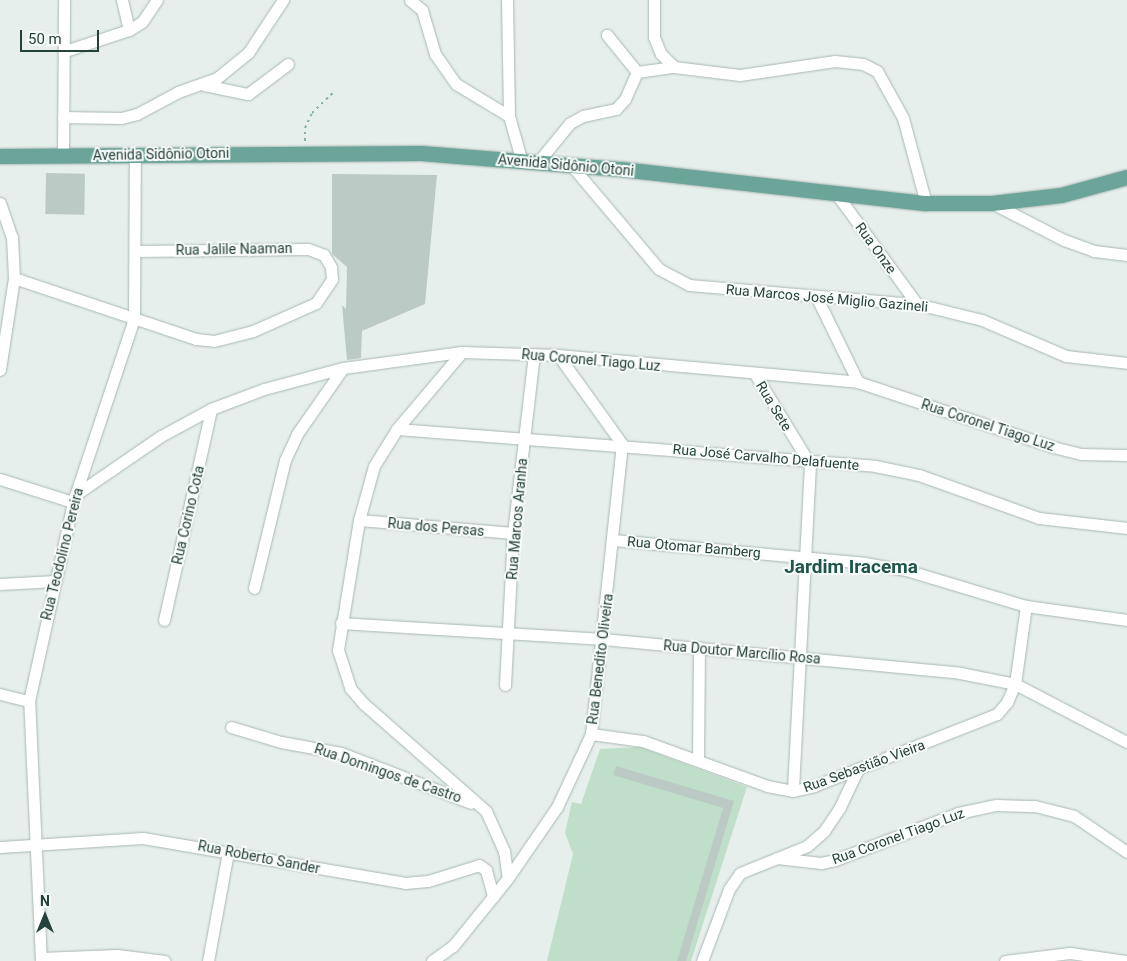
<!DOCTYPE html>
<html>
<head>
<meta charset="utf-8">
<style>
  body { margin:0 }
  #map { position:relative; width:1127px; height:961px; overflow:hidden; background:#e6efeb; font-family:Roboto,sans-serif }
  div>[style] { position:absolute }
  .green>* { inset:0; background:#c0dfca }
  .building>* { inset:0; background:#bbcac5; transform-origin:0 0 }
  .path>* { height:2px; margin-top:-1px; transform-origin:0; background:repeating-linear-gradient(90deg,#87b2a7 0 2.5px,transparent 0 6.5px) }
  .roads { filter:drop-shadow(0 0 1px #a8b7b3) drop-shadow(0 0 1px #a8b7b3) }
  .minor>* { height:11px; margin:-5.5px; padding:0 5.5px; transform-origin:5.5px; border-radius:5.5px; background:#fff }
  .primary>* { height:15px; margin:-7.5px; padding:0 7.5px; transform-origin:7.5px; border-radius:7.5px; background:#6ba499 }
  span { translate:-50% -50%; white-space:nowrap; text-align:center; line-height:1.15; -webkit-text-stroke:4px #f7fbf9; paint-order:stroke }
  .street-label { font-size:14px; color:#25413b }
  .district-label { font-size:19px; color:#20544b; font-weight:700 }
  .north { position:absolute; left:20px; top:891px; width:50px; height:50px; -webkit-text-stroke:4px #f7fbf9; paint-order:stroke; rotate:0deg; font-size:14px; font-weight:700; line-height:20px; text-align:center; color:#25413b }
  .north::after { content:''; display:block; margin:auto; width:18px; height:22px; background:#25413b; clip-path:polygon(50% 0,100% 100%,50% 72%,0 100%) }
  .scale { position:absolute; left:20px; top:30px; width:79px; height:22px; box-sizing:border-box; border:2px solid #25413b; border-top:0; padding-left:6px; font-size:15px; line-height:18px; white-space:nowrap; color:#25413b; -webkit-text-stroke:4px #f7fbf9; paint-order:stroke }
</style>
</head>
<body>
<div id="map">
  <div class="green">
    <i style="clip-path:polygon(640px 747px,747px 787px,691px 961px,547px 961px,573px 854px,565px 833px,572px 802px,581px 804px,600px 749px)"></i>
  </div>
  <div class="building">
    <i style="left:46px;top:173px;width:39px;height:41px;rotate:1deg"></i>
    <i style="clip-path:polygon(332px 174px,437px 175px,425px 304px,362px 331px,361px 358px,347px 360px,342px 305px,346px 309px,347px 267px,332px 254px)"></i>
    <i style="clip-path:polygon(616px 766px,734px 801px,686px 961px,677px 961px,723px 808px,613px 775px)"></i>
  </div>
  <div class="path">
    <i style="left:305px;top:141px;width:13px;rotate:-90deg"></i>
    <i style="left:305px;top:128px;width:17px;rotate:-65deg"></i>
    <i style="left:312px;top:113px;width:32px;rotate:-44deg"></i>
  </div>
  <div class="roads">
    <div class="minor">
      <i style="left:122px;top:0;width:31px;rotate:77deg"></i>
      <i style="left:410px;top:0;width:16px;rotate:40deg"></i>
      <i style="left:422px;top:10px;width:46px;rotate:73.5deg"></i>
      <i style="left:435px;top:54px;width:37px;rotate:55deg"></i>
      <i style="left:456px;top:84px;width:62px;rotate:31.1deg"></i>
      <i style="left:507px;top:0;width:116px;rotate:89deg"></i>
      <i style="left:509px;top:116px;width:48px;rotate:74.2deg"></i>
      <i style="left:654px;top:0;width:37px;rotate:90deg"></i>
      <i style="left:654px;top:37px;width:18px;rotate:68deg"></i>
      <i style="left:661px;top:54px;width:18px;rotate:45deg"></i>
      <i style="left:674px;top:67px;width:66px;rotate:6.9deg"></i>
      <i style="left:740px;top:75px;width:96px;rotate:-8.4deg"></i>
      <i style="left:835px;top:61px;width:28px;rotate:6deg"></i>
      <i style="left:863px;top:64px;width:16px;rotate:27deg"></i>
      <i style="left:877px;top:71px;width:54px;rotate:61deg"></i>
      <i style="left:903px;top:118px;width:88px;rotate:74.9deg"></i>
      <i style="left:65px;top:51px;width:67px;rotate:-18.2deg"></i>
      <i style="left:129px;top:30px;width:15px;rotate:-32deg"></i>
      <i style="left:142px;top:22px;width:27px;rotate:-56deg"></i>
      <i style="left:637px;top:72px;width:37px;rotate:-8deg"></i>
      <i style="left:204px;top:85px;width:45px;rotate:11.6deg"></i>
      <i style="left:248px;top:94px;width:50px;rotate:-36.9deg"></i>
      <i style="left:63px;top:117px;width:58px;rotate:1deg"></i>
      <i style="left:121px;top:118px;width:16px;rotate:-14deg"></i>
      <i style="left:137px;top:114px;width:47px;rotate:-28.2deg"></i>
      <i style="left:178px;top:92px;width:41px;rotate:-19.7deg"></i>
      <i style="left:217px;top:78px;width:40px;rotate:-39deg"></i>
      <i style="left:248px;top:53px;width:64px;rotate:-56.6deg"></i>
      <i style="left:63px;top:155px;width:155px;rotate:-89.6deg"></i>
      <i style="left:538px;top:162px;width:50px;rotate:-50.6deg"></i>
      <i style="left:570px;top:123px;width:15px;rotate:-28deg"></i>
      <i style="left:583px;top:116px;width:34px;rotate:-12deg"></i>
      <i style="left:616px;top:109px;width:13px;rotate:-48deg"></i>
      <i style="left:625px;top:99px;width:30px;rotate:-66deg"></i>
      <i style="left:637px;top:72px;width:48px;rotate:-129deg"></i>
      <i style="left:571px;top:165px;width:136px;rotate:49.8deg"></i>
      <i style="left:659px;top:269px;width:34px;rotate:28deg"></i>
      <i style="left:689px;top:285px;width:229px;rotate:4.8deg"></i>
      <i style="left:917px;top:304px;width:67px;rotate:13.8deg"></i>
      <i style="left:982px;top:320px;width:91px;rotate:23.2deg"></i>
      <i style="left:1066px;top:356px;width:61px;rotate:6.5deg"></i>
      <i style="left:835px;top:192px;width:139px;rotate:53.8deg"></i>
      <i style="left:0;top:203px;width:36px;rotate:71deg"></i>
      <i style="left:12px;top:237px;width:41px;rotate:87.2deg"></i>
      <i style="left:14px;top:278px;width:93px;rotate:98.7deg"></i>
      <i style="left:992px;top:203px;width:81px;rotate:27.2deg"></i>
      <i style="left:1064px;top:240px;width:32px;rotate:20deg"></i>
      <i style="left:1094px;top:251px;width:33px;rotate:7deg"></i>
      <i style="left:14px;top:278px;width:192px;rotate:18.5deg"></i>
      <i style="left:196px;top:339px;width:18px;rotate:6deg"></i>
      <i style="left:214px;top:341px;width:40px;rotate:-14.4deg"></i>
      <i style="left:253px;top:331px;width:69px;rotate:-24deg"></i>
      <i style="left:316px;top:303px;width:29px;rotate:-56deg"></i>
      <i style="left:332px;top:279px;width:12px;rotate:-95deg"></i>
      <i style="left:331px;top:267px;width:14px;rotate:-120deg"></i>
      <i style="left:324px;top:255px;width:17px;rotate:-159deg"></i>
      <i style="left:308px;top:249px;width:172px;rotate:179.3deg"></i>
      <i style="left:816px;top:296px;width:96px;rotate:64deg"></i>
      <i style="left:462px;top:352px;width:101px;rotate:130.2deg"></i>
      <i style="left:397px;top:429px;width:44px;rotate:121.9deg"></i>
      <i style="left:374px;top:466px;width:56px;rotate:105.5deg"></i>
      <i style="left:359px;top:520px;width:132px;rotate:99.2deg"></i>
      <i style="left:338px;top:650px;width:40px;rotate:72deg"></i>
      <i style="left:350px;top:688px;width:21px;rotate:49deg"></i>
      <i style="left:364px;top:704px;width:162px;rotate:41.3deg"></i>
      <i style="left:486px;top:811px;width:44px;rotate:65.8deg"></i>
      <i style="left:504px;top:851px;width:27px;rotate:82deg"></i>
      <i style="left:755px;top:374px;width:105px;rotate:58.6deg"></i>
      <i style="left:810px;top:464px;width:327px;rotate:93deg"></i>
      <i style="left:397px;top:429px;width:479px;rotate:4.4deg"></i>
      <i style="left:875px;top:466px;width:45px;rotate:11.6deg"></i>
      <i style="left:919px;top:475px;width:127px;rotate:19.7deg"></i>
      <i style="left:1039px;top:518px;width:89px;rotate:6.5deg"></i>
      <i style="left:0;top:479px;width:77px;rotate:17.5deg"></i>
      <i style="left:75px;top:495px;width:104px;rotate:-34.5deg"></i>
      <i style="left:161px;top:436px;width:57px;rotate:-28.4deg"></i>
      <i style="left:211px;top:409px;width:57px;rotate:-20.7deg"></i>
      <i style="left:264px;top:389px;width:82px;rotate:-14.9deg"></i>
      <i style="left:343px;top:368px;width:120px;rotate:-7.7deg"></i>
      <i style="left:462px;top:352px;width:96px;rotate:1.8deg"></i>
      <i style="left:558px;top:355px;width:301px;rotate:5.1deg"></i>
      <i style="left:858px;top:382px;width:206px;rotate:18.4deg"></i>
      <i style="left:1053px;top:447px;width:29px;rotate:14deg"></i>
      <i style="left:1081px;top:454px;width:46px;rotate:1.2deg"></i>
      <i style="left:359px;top:520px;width:155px;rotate:4.8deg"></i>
      <i style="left:613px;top:540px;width:252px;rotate:5.2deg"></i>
      <i style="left:864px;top:563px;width:43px;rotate:9.5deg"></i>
      <i style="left:906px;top:570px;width:125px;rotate:16.7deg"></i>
      <i style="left:1026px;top:606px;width:102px;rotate:7.9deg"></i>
      <i style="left:0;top:584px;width:55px;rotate:-3.1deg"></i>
      <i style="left:254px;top:588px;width:132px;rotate:-76.4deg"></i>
      <i style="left:285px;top:460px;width:29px;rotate:-65deg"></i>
      <i style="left:297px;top:434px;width:80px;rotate:-55.1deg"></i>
      <i style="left:164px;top:620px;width:216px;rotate:-77.4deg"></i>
      <i style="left:341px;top:623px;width:262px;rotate:3.5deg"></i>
      <i style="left:603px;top:639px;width:359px;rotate:5.4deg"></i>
      <i style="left:960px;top:673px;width:56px;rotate:11.3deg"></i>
      <i style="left:1015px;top:684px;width:126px;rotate:27.4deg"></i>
      <i style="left:505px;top:685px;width:152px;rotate:-87deg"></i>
      <i style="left:513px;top:533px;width:180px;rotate:-83.3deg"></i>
      <i style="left:0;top:694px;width:30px;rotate:14deg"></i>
      <i style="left:231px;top:727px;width:52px;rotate:16.7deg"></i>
      <i style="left:281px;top:742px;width:61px;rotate:10.4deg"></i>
      <i style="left:341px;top:753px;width:139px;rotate:21deg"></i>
      <i style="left:591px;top:734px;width:52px;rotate:7.7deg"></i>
      <i style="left:643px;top:741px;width:132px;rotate:19.9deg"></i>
      <i style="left:767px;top:786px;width:26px;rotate:11deg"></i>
      <i style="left:793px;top:791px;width:22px;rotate:-13deg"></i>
      <i style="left:814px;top:786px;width:197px;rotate:-21.5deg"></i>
      <i style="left:997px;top:714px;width:16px;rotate:-50deg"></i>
      <i style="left:1007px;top:702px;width:20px;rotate:-66deg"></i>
      <i style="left:1015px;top:684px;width:79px;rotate:-82deg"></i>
      <i style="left:698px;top:760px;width:113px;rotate:-89.5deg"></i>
      <i style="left:0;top:847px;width:143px;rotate:-3.6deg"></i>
      <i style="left:143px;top:838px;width:266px;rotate:9.7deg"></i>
      <i style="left:405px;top:883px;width:23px;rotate:-5deg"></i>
      <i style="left:428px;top:881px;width:53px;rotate:-17.4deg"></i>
      <i style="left:479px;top:865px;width:9px;rotate:36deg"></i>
      <i style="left:486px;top:870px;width:28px;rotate:75deg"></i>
      <i style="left:777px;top:858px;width:44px;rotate:6.5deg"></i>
      <i style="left:821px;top:863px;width:14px;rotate:-12deg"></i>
      <i style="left:835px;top:860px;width:132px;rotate:-20.9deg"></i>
      <i style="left:958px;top:813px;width:40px;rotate:-12deg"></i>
      <i style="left:997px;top:805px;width:38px;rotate:2deg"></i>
      <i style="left:1035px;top:806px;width:40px;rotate:14.4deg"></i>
      <i style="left:1074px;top:816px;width:64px;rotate:34.2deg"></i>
      <i style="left:41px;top:958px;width:76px;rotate:-2.3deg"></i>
      <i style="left:117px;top:955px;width:48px;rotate:7.1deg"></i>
      <i style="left:41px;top:961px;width:260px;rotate:-92.6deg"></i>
      <i style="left:29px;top:701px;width:204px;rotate:-77.5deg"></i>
      <i style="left:73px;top:502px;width:193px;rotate:-71.6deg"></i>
      <i style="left:134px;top:319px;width:165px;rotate:-89.7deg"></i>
      <i style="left:208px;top:961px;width:111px;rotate:-79.6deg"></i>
      <i style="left:432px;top:961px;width:26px;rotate:-36deg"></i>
      <i style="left:453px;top:946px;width:87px;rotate:-51deg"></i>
      <i style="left:508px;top:878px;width:86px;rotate:-55.4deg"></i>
      <i style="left:557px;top:807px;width:81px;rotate:-65deg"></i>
      <i style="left:591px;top:734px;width:292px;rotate:-83.9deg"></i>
      <i style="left:622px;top:444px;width:110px;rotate:-125.7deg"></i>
      <i style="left:702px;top:961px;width:77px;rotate:-69.4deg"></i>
      <i style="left:729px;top:889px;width:19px;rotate:-55deg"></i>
      <i style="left:740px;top:873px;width:72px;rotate:-21.9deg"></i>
      <i style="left:807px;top:846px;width:23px;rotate:-41deg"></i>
      <i style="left:824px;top:831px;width:29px;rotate:-56deg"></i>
      <i style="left:840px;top:807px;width:42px;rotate:-64.7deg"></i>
      <i style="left:1005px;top:961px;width:65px;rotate:-7deg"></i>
      <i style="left:1070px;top:953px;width:58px;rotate:8deg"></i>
    </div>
    <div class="primary">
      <i style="left:0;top:156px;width:421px;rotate:-0.4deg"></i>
      <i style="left:421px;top:153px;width:201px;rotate:4.6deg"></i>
      <i style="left:621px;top:169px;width:307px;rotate:6.4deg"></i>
      <i style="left:926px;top:203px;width:66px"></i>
      <i style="left:992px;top:203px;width:69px;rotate:-6.6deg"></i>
      <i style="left:1061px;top:195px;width:68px;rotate:-15.3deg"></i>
    </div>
  </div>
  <div class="street-label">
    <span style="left:161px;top:154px;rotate:-1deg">Avenida Sidônio Otoni</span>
    <span style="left:566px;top:165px;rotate:5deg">Avenida Sidônio Otoni</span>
    <span style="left:876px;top:248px;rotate:54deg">Rua Onze</span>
    <span style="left:234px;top:249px;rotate:-1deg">Rua Jalile Naaman</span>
    <span style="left:827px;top:298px;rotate:5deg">Rua Marcos José Miglio Gazineli</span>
    <span style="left:591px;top:360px;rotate:5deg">Rua Coronel Tiago Luz</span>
    <span style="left:774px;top:406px;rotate:59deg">Rua Sete</span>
    <span style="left:988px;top:425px;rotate:18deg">Rua Coronel Tiago Luz</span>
    <span style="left:766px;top:457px;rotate:5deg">Rua José Carvalho Delafuente</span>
    <span style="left:188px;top:515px;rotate:-77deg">Rua Corino Cota</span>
    <span style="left:517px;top:519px;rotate:-85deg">Rua Marcos Aranha</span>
    <span style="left:436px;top:527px;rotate:5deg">Rua dos Persas</span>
    <span style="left:694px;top:547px;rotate:5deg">Rua Otomar Bamberg</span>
    <span style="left:62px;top:554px;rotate:-76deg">Rua Teodolino Pereira</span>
    <span style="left:742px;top:652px;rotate:5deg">Rua Doutor Marcílio Rosa</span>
    <span style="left:600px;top:659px;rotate:-83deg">Rua Benedito Oliveira</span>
    <span style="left:864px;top:766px;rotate:-20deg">Rua Sebastião Vieira</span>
    <span style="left:388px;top:773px;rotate:19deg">Rua Domingos de Castro</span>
    <span style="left:898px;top:836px;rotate:-20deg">Rua Coronel Tiago Luz</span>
    <span style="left:259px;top:857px;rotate:11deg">Rua Roberto Sander</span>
  </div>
  <div class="district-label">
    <span style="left:851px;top:567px">Jardim Iracema</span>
  </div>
  <div class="north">N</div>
  <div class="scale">50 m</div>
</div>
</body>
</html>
